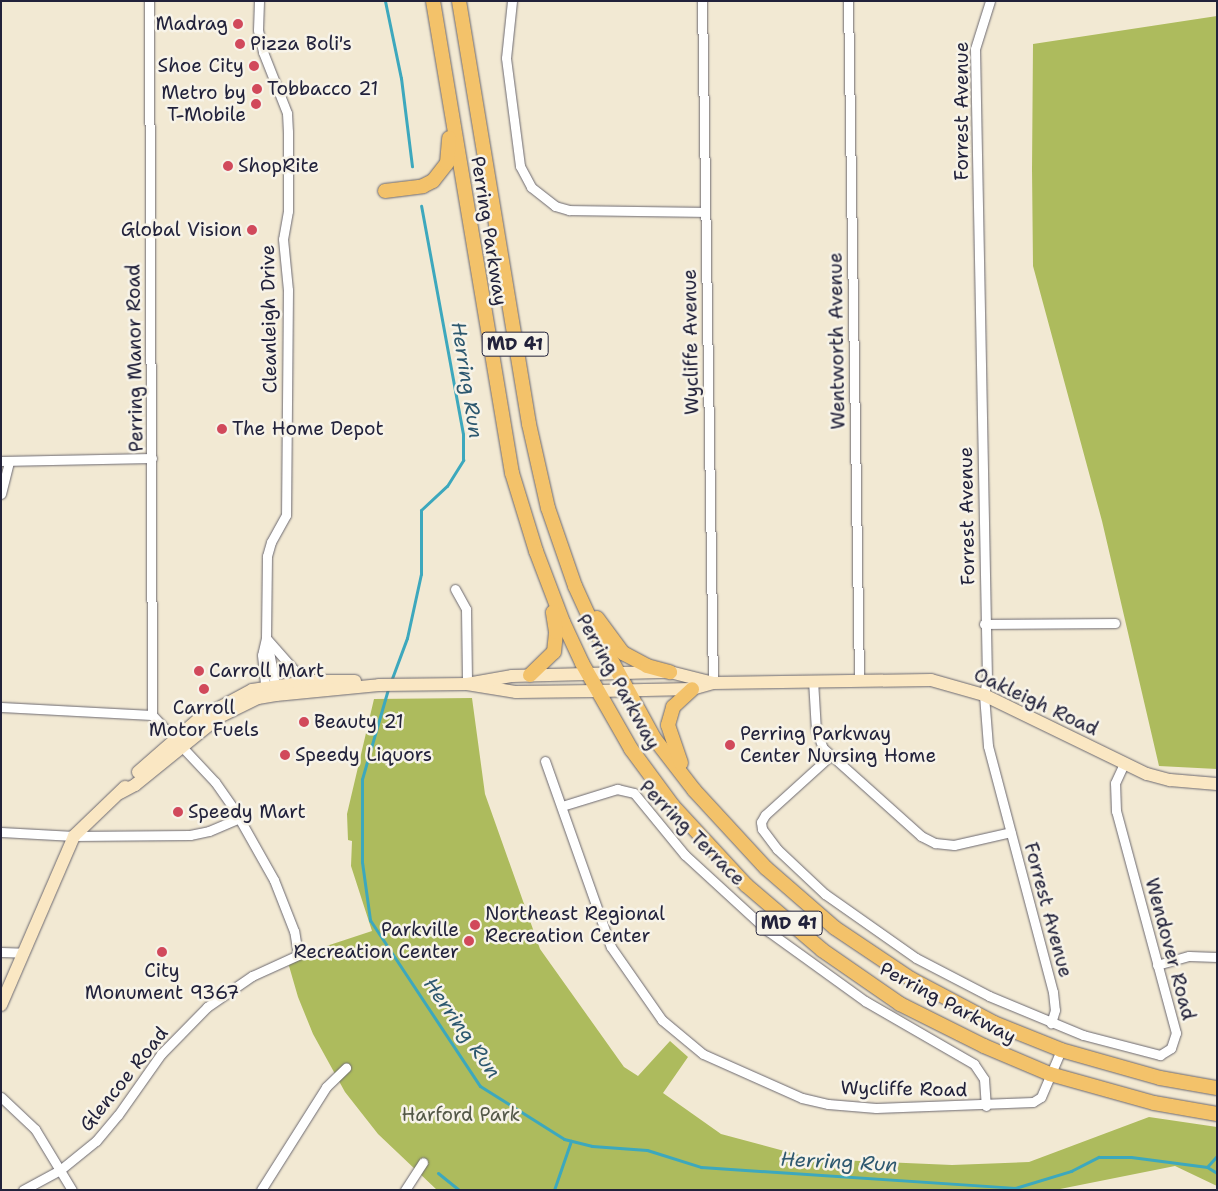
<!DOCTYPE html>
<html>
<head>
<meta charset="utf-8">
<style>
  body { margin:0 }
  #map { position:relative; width:1218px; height:1191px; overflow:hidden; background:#f2e9d3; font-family:"Shantell Sans",sans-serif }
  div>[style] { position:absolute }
  .green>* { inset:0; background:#adbb5d }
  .stream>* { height:3px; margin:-1.5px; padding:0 1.5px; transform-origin:1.5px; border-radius:1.5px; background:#3da8bd }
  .roads { filter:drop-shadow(0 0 1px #6b6870) drop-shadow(0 0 1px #6b6870) }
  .street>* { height:9px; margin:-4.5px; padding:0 4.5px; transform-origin:4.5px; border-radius:4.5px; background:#fff }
  .secondary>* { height:12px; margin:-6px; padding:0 6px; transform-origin:6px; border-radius:6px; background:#fae7c3 }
  .primary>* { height:14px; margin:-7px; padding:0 7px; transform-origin:7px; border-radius:7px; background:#f3c26a }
  .dots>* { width:14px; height:14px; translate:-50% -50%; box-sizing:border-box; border:2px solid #f7f3e8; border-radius:50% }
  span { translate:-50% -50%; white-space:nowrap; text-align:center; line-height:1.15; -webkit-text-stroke:5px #f7f3e8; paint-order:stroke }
  .shield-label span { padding:1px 4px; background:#f7f3e8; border:1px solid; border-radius:4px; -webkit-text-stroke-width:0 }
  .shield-label { font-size:18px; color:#22223b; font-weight:700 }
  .poi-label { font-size:19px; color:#22223b }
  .right { translate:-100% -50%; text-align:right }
  .left { translate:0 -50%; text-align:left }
  .street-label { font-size:19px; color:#22223b }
  .park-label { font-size:19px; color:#535847 }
  .water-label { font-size:20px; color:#2d586f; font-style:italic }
  .frame { position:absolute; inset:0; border:2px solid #22223b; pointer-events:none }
</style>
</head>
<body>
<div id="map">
  <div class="green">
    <i style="clip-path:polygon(1217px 16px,1217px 769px,1159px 766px,1102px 521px,1033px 266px,1032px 169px,1033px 44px)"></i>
    <i style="clip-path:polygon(472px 698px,485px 794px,540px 949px,624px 1067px,638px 1076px,670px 1041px,688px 1057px,663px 1093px,721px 1134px,814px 1159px,952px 1165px,1029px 1162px,1149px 1117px,1217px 1127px,1217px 1186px,1175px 1166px,1055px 1190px,437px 1190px,378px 1134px,345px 1092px,313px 1034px,298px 997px,287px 959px,372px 931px,351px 866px,352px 841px,348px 840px,347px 814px,374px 699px)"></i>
  </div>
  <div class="stream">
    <i style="left:385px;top:1px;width:79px;rotate:78.3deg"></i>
    <i style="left:401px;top:78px;width:89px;rotate:82.9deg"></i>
    <i style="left:391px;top:681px;width:46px;rotate:-69.6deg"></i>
    <i style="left:407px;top:638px;width:66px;rotate:-77.7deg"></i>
    <i style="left:421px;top:574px;width:64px;rotate:-90deg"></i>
    <i style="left:421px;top:510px;width:35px;rotate:-43deg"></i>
    <i style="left:447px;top:486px;width:31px;rotate:-58deg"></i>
    <i style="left:463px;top:460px;width:26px;rotate:-90deg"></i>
    <i style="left:463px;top:434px;width:232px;rotate:-100.4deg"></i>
    <i style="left:388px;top:689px;width:94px;rotate:106.1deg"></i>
    <i style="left:362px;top:779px;width:83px;rotate:90deg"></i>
    <i style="left:362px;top:862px;width:59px;rotate:82.1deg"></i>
    <i style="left:370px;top:920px;width:199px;rotate:56.5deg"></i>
    <i style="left:480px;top:1086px;width:99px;rotate:32.2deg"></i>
    <i style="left:564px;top:1139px;width:29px;rotate:14deg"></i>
    <i style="left:592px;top:1146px;width:55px;rotate:4.2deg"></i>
    <i style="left:647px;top:1150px;width:57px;rotate:17.5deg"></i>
    <i style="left:701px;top:1167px;width:315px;rotate:3.8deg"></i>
    <i style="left:1015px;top:1188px;width:59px;rotate:-16.9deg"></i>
    <i style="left:1071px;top:1171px;width:31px;rotate:-27deg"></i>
    <i style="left:1099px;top:1157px;width:32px"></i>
    <i style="left:1131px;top:1157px;width:77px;rotate:7.5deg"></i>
    <i style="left:1207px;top:1167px;width:12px;rotate:31deg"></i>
    <i style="left:1207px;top:1167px;width:15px;rotate:-48deg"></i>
    <i style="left:438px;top:1173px;width:27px;rotate:39deg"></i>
    <i style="left:554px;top:1190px;width:52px;rotate:-70.9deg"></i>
  </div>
  <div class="roads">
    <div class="street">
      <i style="left:149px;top:1px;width:714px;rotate:89.76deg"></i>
      <i style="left:259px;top:1px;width:29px;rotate:92deg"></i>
      <i style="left:258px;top:30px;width:23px;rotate:77deg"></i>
      <i style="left:263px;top:52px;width:66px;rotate:68.5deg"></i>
      <i style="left:287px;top:113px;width:19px;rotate:87deg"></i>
      <i style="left:288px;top:132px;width:79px;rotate:90deg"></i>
      <i style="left:288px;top:211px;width:28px;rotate:100deg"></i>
      <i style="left:283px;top:239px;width:51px;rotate:84.4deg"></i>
      <i style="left:288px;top:290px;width:225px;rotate:90.5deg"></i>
      <i style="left:286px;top:515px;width:31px;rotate:119deg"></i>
      <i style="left:271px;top:542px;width:15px;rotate:106deg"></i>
      <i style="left:267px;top:556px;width:82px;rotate:90.7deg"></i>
      <i style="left:266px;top:638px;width:17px;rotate:103deg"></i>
      <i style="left:262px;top:655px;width:37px;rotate:84deg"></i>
      <i style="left:512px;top:1px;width:57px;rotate:96deg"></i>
      <i style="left:506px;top:58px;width:109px;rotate:82.6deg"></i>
      <i style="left:520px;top:166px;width:24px;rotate:62deg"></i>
      <i style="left:531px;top:187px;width:31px;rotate:38deg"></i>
      <i style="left:555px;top:206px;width:15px;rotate:16deg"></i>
      <i style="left:569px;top:210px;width:136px;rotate:0.8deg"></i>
      <i style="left:702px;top:1px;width:682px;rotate:89.08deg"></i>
      <i style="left:848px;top:1px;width:679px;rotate:89.07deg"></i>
      <i style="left:990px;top:1px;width:50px;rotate:107.4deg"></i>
      <i style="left:975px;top:49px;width:629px;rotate:88.91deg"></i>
      <i style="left:987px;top:678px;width:17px;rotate:100deg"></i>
      <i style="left:984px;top:695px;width:51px;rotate:85.5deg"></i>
      <i style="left:988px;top:746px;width:254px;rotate:75.2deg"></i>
      <i style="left:1053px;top:992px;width:18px;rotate:84deg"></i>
      <i style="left:1055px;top:1010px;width:14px;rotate:107deg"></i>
      <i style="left:1px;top:461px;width:151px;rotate:-1.1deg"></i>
      <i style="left:1px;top:494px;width:34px;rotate:-76deg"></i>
      <i style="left:455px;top:589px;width:23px;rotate:61deg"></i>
      <i style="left:466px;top:609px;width:75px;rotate:89.2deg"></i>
      <i style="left:984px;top:624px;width:131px;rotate:-0.4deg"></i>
      <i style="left:266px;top:638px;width:45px;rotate:48.6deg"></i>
      <i style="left:296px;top:672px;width:19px;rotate:28deg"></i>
      <i style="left:268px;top:645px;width:47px;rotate:80.1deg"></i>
      <i style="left:813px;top:680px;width:50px;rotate:86.6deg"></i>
      <i style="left:816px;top:730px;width:19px;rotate:69deg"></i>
      <i style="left:823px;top:748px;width:132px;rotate:41.9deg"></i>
      <i style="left:921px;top:836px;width:16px;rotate:27deg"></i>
      <i style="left:935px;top:843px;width:19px;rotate:6deg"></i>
      <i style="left:954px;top:845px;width:58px;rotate:-12.8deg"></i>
      <i style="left:1px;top:707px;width:151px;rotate:3deg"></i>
      <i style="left:829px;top:757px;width:86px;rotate:137.8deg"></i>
      <i style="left:765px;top:815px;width:8px;rotate:120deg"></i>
      <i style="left:761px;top:822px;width:7px;rotate:82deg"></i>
      <i style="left:762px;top:829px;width:25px;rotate:53deg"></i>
      <i style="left:777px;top:849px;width:66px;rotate:43.2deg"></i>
      <i style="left:825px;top:894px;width:111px;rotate:35.1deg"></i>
      <i style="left:916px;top:958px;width:82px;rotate:27.5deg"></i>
      <i style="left:989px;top:996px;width:102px;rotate:22.5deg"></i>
      <i style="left:1083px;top:1035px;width:80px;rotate:14.6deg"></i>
      <i style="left:1160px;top:1055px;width:13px;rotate:-32deg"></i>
      <i style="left:1171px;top:1048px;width:16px;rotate:-72deg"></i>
      <i style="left:1176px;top:1033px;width:230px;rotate:-105.1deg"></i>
      <i style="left:1116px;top:811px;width:28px;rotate:-92deg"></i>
      <i style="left:1115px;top:783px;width:21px;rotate:-65deg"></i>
      <i style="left:545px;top:761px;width:197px;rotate:70.5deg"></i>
      <i style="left:611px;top:947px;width:89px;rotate:55.1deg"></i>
      <i style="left:662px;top:1020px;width:53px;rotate:39.7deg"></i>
      <i style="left:703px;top:1054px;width:108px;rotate:24deg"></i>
      <i style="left:802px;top:1098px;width:27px;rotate:13deg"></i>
      <i style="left:828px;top:1104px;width:48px;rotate:4.8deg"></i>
      <i style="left:876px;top:1108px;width:157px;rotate:-2.2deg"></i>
      <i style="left:1033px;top:1102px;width:9px;rotate:-32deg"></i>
      <i style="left:1041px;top:1097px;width:51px;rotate:-66.9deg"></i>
      <i style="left:562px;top:806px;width:58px;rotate:-17.2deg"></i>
      <i style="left:617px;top:789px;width:17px;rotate:13deg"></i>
      <i style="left:634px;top:793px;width:80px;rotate:50.6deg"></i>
      <i style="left:685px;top:855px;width:113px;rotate:42.5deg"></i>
      <i style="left:768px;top:931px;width:120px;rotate:35.8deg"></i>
      <i style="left:865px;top:1001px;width:126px;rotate:30deg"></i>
      <i style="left:974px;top:1064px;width:18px;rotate:56deg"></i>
      <i style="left:984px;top:1079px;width:27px;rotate:86deg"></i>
      <i style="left:1px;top:832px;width:73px;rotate:3.1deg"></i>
      <i style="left:74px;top:836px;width:116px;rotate:-0.5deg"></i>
      <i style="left:190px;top:835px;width:19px;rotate:-12deg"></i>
      <i style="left:209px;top:831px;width:33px;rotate:-23deg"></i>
      <i style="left:1px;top:952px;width:23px;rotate:2deg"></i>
      <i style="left:1157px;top:965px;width:33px;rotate:-16deg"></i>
      <i style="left:1189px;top:956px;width:28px;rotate:2deg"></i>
      <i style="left:1px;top:1097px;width:47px;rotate:43.3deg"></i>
      <i style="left:35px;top:1129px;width:71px;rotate:58.8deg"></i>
      <i style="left:23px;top:1190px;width:42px;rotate:-28.4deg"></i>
      <i style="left:60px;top:1170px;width:46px;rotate:-38.9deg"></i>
      <i style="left:96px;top:1141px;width:34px;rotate:-50deg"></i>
      <i style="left:118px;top:1115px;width:75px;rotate:-54.8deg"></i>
      <i style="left:161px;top:1054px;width:66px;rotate:-45.6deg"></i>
      <i style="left:207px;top:1007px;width:55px;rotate:-34.6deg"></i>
      <i style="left:252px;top:976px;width:51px;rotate:-24.5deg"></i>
      <i style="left:298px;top:955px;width:24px;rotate:-99deg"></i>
      <i style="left:294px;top:931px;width:55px;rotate:-111.4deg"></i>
      <i style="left:274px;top:880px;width:81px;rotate:-119.4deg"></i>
      <i style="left:234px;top:809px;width:33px;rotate:-125deg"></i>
      <i style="left:215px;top:782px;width:92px;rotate:-133.2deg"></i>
      <i style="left:261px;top:1190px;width:122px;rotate:-57.7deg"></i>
      <i style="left:326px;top:1087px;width:28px;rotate:-44deg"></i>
      <i style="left:405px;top:1190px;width:33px;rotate:-57deg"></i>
    </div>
    <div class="secondary">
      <i style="left:467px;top:684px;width:50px;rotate:9.3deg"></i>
      <i style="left:516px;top:692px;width:82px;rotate:-0.7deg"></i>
      <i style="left:598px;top:691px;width:94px;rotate:-1.2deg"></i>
      <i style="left:692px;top:689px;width:22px;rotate:-16deg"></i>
      <i style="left:713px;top:683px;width:218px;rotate:-0.8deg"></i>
      <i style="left:931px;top:680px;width:55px;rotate:15.8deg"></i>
      <i style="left:984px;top:695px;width:181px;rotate:25.9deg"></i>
      <i style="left:1147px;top:774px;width:24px;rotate:15deg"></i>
      <i style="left:1170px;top:780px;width:47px;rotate:4.9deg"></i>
      <i style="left:138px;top:772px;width:82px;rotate:-41.1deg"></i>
      <i style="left:200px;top:718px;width:59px;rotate:-28.3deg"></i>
      <i style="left:252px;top:690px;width:62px;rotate:-8.4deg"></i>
      <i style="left:313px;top:681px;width:42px"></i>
      <i style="left:120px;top:793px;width:17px;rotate:-28deg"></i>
      <i style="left:135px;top:785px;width:108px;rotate:-39deg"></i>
      <i style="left:219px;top:717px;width:43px;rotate:-26deg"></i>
      <i style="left:258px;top:698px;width:18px;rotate:-9deg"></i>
      <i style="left:276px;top:695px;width:103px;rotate:-5.5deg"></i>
      <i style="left:379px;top:685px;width:88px;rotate:-0.7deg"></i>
      <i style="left:467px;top:684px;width:46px;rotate:-10.1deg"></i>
      <i style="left:512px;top:676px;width:158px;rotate:-1.5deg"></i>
      <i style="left:670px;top:672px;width:44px;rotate:14.3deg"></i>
      <i style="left:1px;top:1005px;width:184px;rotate:-66.6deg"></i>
      <i style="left:74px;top:836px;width:71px;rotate:-43.9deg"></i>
    </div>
    <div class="primary">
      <i style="left:433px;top:1px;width:479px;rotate:80.5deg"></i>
      <i style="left:512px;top:473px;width:82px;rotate:72.9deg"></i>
      <i style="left:536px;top:551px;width:76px;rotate:69.2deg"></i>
      <i style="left:563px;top:622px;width:45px;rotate:65.1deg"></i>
      <i style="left:582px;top:663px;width:99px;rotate:60.3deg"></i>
      <i style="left:631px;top:749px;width:71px;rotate:53.6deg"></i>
      <i style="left:673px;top:806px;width:108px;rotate:47.3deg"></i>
      <i style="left:746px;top:885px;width:100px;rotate:40.5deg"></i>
      <i style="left:822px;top:950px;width:95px;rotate:34.7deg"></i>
      <i style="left:900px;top:1004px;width:94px;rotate:26.6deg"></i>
      <i style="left:984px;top:1046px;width:72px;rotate:23deg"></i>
      <i style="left:1050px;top:1074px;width:108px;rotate:15.6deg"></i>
      <i style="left:1154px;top:1103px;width:64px;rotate:9.9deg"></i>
      <i style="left:459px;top:1px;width:429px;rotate:80.6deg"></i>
      <i style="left:529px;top:424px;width:86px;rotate:77.3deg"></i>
      <i style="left:548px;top:508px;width:83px;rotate:70.9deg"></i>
      <i style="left:575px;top:586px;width:51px;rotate:65.5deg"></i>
      <i style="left:596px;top:632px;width:121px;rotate:61.3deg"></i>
      <i style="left:654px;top:738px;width:66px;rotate:52.4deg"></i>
      <i style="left:694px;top:790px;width:106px;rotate:47.3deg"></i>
      <i style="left:766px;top:868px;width:91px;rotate:41deg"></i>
      <i style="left:835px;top:928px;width:92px;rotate:33.9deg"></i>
      <i style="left:911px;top:979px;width:94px;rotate:27.9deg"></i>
      <i style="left:994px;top:1023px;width:72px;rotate:21.9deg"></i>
      <i style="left:1061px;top:1050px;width:103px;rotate:15.8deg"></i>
      <i style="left:1160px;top:1078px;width:58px;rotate:10deg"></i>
      <i style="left:385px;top:191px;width:38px;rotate:-7deg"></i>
      <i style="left:423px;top:186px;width:11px;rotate:-27deg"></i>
      <i style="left:433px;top:181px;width:23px;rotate:-52deg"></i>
      <i style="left:447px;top:163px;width:25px;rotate:-85deg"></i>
      <i style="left:597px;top:618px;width:44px;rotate:53.4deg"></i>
      <i style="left:623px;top:653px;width:27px;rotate:28deg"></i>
      <i style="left:647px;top:666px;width:24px;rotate:15deg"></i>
      <i style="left:530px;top:675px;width:33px;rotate:-44deg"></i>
      <i style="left:554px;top:652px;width:20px;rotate:-84deg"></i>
      <i style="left:556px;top:632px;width:20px;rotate:-99deg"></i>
      <i style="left:681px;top:763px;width:40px;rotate:-108.9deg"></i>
      <i style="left:668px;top:725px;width:19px;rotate:-74deg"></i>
      <i style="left:673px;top:707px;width:26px;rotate:-43deg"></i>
    </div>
  </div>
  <div class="dots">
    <i style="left:238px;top:24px;background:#d1495b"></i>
    <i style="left:240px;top:44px;background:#d1495b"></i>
    <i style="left:254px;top:66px;background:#d1495b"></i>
    <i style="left:257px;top:89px;background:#d1495b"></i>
    <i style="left:256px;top:104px;background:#d1495b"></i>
    <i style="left:228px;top:166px;background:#d1495b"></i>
    <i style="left:252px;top:230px;background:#d1495b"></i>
    <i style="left:222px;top:429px;background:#d1495b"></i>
    <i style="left:199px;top:671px;background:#d1495b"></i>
    <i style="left:204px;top:689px;background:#d1495b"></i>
    <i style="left:304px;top:722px;background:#d1495b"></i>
    <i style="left:730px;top:745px;background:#d1495b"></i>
    <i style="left:285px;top:755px;background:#d1495b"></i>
    <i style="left:178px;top:812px;background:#d1495b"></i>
    <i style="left:475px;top:925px;background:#d1495b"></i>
    <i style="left:469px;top:941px;background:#d1495b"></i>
    <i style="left:162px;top:952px;background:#d1495b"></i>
  </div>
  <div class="shield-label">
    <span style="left:515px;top:344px">MD 41</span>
    <span style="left:789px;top:923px">MD 41</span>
  </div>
  <div class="poi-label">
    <span class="right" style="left:228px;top:24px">Madrag</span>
    <span class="left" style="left:250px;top:44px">Pizza Boli's</span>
    <span class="right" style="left:244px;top:66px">Shoe City</span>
    <span class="left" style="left:267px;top:89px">Tobbacco 21</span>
    <span class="right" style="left:246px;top:104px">Metro by<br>T-Mobile</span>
    <span class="left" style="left:238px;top:166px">ShopRite</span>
    <span class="right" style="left:242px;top:230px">Global Vision</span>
    <span class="left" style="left:232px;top:429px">The Home Depot</span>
    <span class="left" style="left:209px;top:671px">Carroll Mart</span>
    <span style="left:204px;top:719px">Carroll<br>Motor Fuels</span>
    <span class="left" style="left:314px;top:722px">Beauty 21</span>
    <span class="left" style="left:740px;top:745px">Perring Parkway<br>Center Nursing Home</span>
    <span class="left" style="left:295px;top:755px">Speedy Liquors</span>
    <span class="left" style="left:188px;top:812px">Speedy Mart</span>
    <span class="left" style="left:485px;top:925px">Northeast Regional<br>Recreation Center</span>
    <span class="right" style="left:459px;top:941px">Parkville<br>Recreation Center</span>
    <span style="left:162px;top:982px">City<br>Monument 9367</span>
  </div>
  <div class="street-label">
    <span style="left:962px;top:111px;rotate:-90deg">Forrest Avenue</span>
    <span style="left:489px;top:231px;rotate:81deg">Perring Parkway</span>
    <span style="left:269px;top:319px;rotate:-91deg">Cleanleigh Drive</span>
    <span style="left:837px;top:341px;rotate:-91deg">Wentworth Avenue</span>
    <span style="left:691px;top:342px;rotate:-91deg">Wycliffe Avenue</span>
    <span style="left:135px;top:358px;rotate:-91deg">Perring Manor Road</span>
    <span style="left:967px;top:516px;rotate:-91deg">Forrest Avenue</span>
    <span style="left:618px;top:682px;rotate:61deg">Perring Parkway</span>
    <span style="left:1036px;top:702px;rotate:25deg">Oakleigh Road</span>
    <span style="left:692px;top:833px;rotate:45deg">Perring Terrace</span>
    <span style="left:1048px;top:910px;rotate:75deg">Forrest Avenue</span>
    <span style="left:1170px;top:949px;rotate:75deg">Wendover Road</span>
    <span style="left:948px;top:1003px;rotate:28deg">Perring Parkway</span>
    <span style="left:124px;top:1079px;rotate:-51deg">Glencoe Road</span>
    <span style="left:904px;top:1089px;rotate:1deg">Wycliffe Road</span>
  </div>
  <div class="park-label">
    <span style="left:461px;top:1115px">Harford Park</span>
  </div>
  <div class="water-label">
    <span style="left:467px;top:380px;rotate:81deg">Herring Run</span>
    <span style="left:462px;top:1028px;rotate:55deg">Herring Run</span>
    <span style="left:839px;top:1162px;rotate:3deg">Herring Run</span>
  </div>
  <div class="frame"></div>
</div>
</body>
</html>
